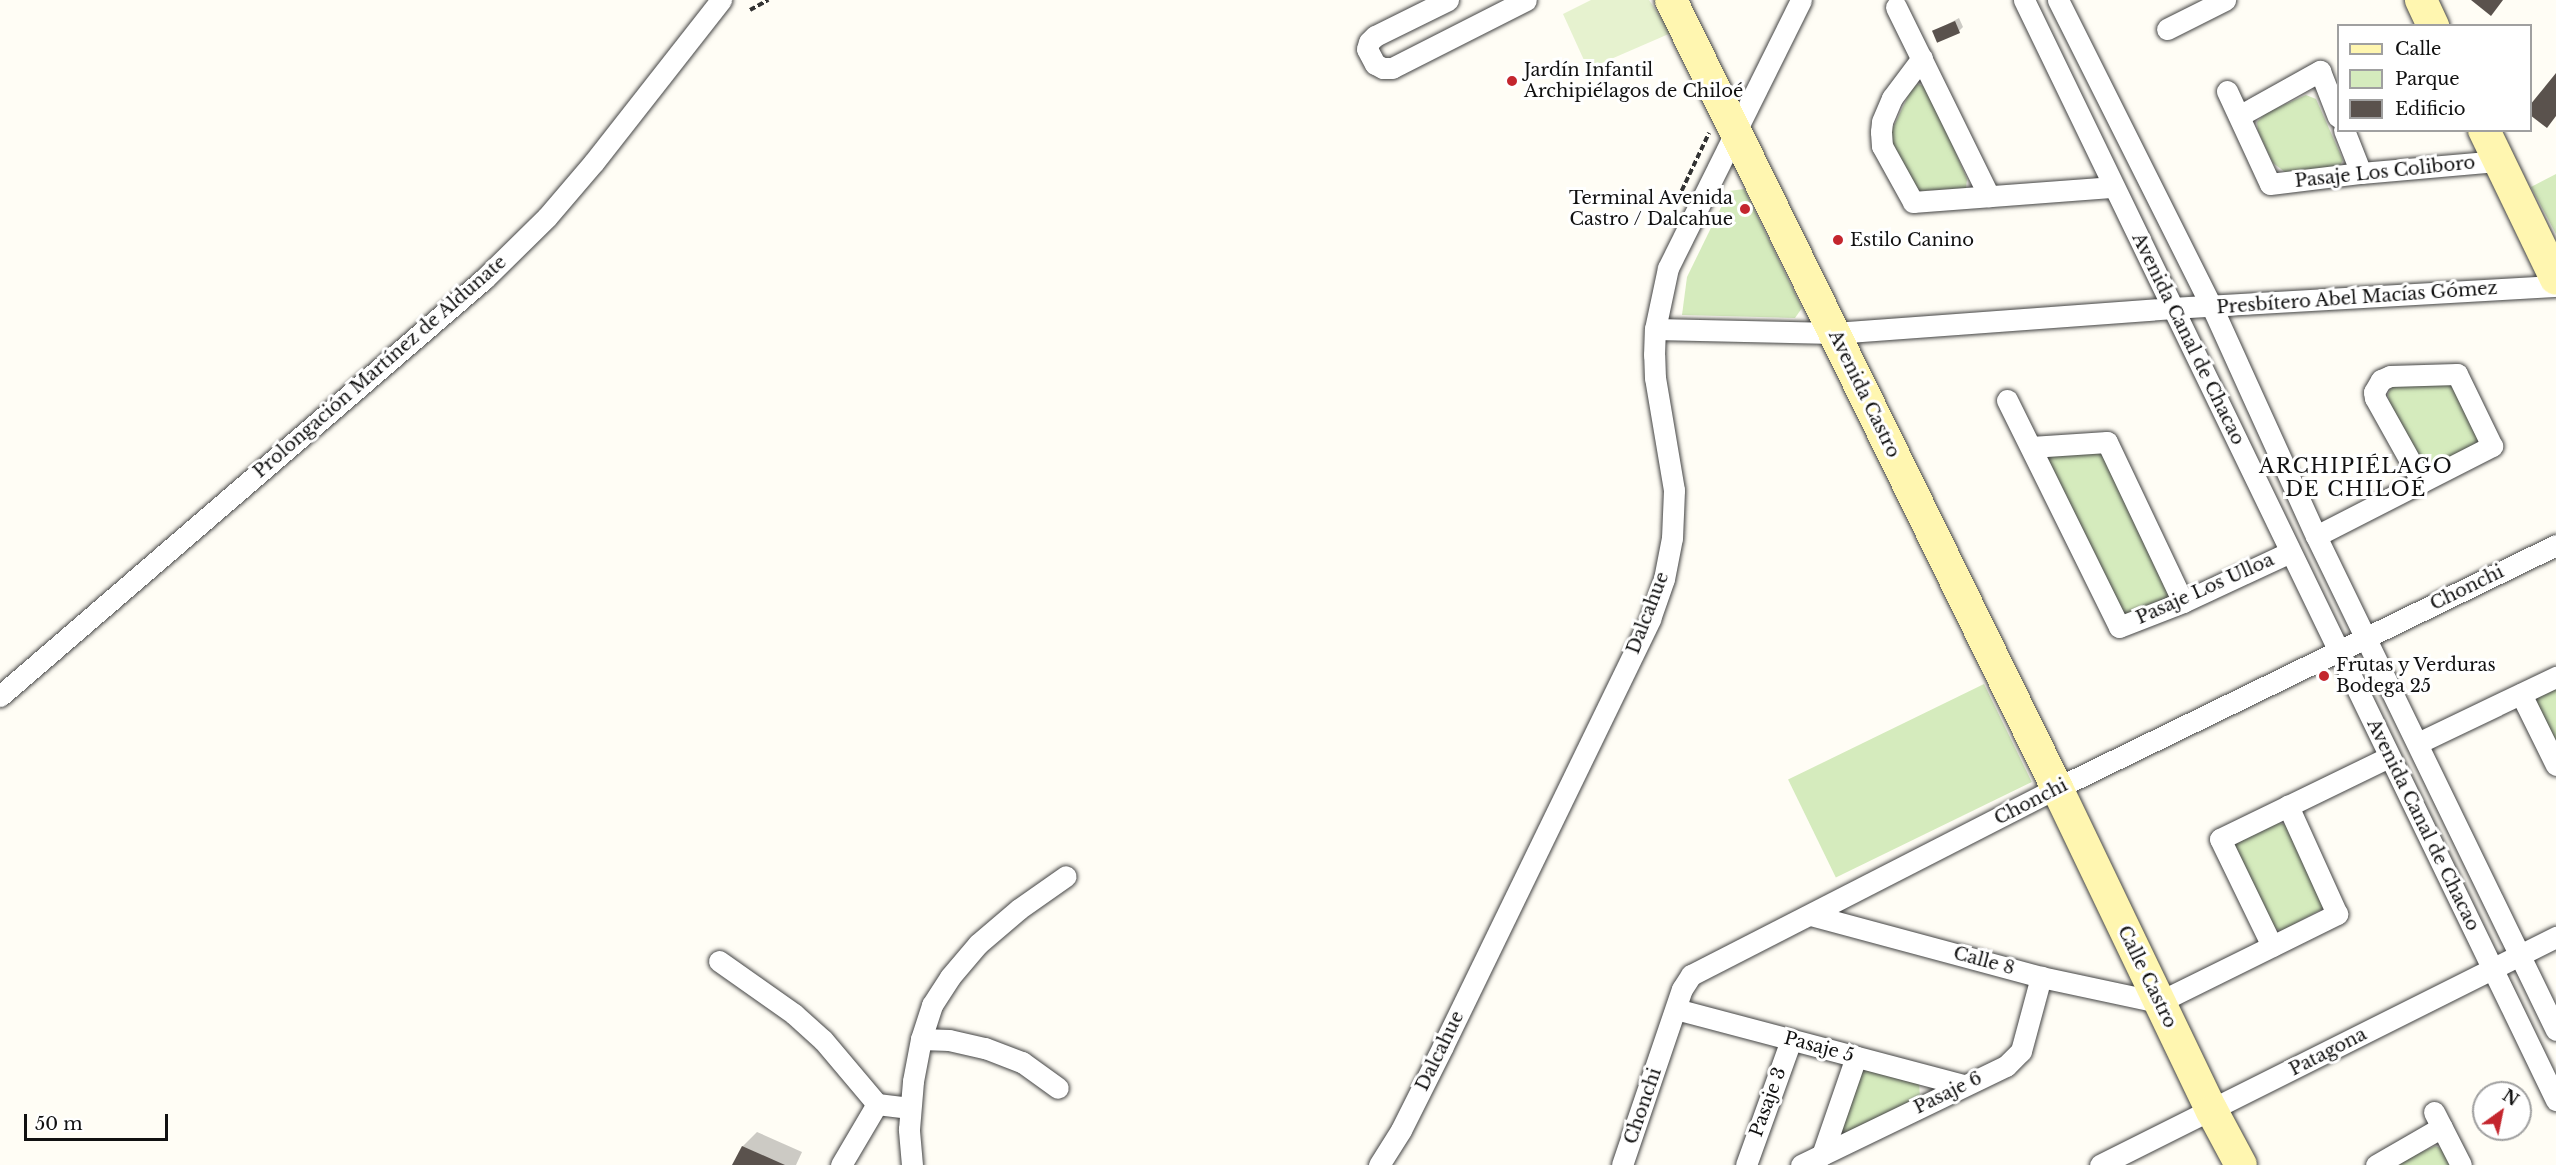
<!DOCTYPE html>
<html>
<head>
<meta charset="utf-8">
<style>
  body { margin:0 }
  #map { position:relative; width:2556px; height:1165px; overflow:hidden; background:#fffdf5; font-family:"Libre Baskerville",serif }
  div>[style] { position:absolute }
  .green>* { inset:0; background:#d5ebbd; transform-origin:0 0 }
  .pitch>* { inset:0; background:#e6f2cf }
  .shadow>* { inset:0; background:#0003 }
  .building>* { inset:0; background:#5a524d; transform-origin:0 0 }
  .path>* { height:4px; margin-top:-2px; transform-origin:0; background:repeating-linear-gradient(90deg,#333 0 6px,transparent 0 9px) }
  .roads { filter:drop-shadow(0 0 2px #444) drop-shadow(0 0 2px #444) }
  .street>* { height:21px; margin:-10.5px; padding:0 10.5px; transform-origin:10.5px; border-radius:10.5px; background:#fff }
  .secondary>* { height:32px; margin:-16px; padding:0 16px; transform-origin:16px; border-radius:16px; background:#fff6b0 }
  .dots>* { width:16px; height:16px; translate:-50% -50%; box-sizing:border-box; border:3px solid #fff; border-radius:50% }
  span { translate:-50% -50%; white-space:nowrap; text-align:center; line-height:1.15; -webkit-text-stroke:6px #fff; paint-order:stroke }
  .poi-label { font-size:18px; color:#111 }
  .left { translate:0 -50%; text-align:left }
  .right { translate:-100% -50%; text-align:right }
  .street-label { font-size:18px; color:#111 }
  .neighbourhood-label { font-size:20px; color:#111; letter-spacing:1.5px }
  .legend { position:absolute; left:2337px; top:24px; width:195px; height:108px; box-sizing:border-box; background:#fff; border:2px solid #a0a0a0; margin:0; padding:8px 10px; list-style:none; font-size:18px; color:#111 }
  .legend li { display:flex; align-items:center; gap:12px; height:30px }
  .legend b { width:30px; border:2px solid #a0a0a0 }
  .north { position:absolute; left:2472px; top:1081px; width:60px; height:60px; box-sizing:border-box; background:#fff; border:2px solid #a0a0a0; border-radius:50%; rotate:33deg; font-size:16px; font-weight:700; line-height:24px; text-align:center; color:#111 }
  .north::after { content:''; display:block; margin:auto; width:21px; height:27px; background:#c4262e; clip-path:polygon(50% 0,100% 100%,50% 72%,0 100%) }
  .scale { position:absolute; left:24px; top:1114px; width:144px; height:27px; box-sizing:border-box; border:3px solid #111; border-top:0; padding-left:8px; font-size:18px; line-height:21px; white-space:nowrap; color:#111; -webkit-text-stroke:4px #fff; paint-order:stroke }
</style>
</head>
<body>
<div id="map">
  <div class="green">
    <i style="clip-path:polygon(1918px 84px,1928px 88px,1967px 179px,1966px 188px,1920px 191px,1910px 181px,1893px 143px,1891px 132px,1912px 88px)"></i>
    <i style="clip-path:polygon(2306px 95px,2316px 99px,2343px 160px,2339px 167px,2285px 172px,2273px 163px,2258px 131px,2257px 122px,2266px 113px)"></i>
    <i style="clip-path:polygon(2556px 174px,2556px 234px,2531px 187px)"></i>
    <i style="clip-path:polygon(1744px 189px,1802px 308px,1795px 318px,1682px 315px,1687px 277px,1729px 191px)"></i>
    <i style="clip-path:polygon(2448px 379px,2480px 443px,2426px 468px,2389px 403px,2388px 394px,2392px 386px)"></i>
    <i style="clip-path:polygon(2101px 452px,2170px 598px,2126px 619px,2048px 459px,2049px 456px)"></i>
    <i style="left:1984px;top:684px;width:109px;height:218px;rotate:64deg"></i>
    <i style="clip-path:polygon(2556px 685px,2556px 746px,2534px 698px)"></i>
    <i style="clip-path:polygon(2276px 822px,2286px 825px,2324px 908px,2281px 931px,2274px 927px,2234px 845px)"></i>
    <i style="clip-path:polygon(1869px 1067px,1919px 1082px,1920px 1098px,1843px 1134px,1840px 1132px,1857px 1072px)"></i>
    <i style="clip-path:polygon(2435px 1146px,2441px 1148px,2451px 1165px,2393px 1165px)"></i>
  </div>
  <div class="pitch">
    <i style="clip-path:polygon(1591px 0,1649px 0,1671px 33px,1588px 69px,1563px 14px)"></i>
  </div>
  <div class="shadow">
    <i style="clip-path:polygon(1959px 18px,1963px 27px,1959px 31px,1933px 32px)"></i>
    <i style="clip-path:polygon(757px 1132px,802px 1152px,796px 1165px,734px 1165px,743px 1146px)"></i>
  </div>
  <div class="building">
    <i style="clip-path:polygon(2471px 0,2503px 0,2491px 16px)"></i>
    <i style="left:1955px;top:21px;width:13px;height:25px;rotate:67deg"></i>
    <i style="clip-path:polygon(2556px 73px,2556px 116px,2547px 128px,2530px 115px,2530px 105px)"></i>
    <i style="clip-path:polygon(742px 1146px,785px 1165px,732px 1165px)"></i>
  </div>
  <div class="path">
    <i style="left:750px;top:10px;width:21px;rotate:-29deg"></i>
    <i style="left:1674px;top:207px;width:82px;rotate:-64.7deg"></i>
  </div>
  <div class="roads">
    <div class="street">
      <i style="left:1448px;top:0;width:81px;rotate:153.7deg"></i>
      <i style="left:1375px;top:36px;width:8px;rotate:135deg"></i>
      <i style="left:1369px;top:42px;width:7px;rotate:106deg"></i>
      <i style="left:1367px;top:49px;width:17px;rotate:62deg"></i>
      <i style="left:1375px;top:64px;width:9px;rotate:27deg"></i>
      <i style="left:1383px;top:68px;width:9px"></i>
      <i style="left:1392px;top:68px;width:150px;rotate:-26.9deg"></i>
      <i style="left:2024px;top:0;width:1222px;rotate:64.19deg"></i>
      <i style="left:2058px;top:0;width:343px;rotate:63.4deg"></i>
      <i style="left:2212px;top:307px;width:252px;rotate:65.6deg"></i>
      <i style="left:2316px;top:536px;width:549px;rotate:64.09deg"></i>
      <i style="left:1896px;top:7px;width:211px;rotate:63.8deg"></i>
      <i style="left:2167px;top:29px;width:65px;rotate:-26.6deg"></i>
      <i style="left:1922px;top:58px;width:50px;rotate:126.9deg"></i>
      <i style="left:1892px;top:98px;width:26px;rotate:113deg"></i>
      <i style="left:1882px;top:122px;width:10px;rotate:96deg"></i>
      <i style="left:1881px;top:132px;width:14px;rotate:86deg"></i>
      <i style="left:1882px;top:146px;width:64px;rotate:61deg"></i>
      <i style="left:1913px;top:202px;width:201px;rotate:-4.3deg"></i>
      <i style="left:2227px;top:91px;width:102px;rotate:65.2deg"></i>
      <i style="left:2270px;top:184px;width:92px;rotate:-6.9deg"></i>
      <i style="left:2361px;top:173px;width:139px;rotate:-5deg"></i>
      <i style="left:2239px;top:116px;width:93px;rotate:-29.1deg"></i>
      <i style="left:2320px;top:71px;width:49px;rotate:68.6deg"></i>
      <i style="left:2344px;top:130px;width:46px;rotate:68.4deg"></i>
      <i style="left:1655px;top:329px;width:179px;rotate:1.3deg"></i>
      <i style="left:1834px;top:333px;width:340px;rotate:-4.2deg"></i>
      <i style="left:2173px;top:308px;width:384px;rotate:-3.3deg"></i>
      <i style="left:2007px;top:400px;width:253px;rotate:63.7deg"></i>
      <i style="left:2119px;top:627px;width:69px;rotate:-21.3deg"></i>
      <i style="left:2183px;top:602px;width:118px;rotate:-25deg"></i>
      <i style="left:2031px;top:447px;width:76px;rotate:-3.8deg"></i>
      <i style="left:2107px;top:442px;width:177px;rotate:64.6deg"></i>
      <i style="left:2316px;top:536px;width:198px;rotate:-27.1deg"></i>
      <i style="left:2492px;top:446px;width:80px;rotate:-115.9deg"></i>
      <i style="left:2457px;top:374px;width:67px;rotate:178.3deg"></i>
      <i style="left:2390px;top:376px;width:10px;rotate:156deg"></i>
      <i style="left:2381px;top:380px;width:14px;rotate:120deg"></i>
      <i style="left:2374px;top:392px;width:6px;rotate:81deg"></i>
      <i style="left:2375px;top:398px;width:96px;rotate:60.8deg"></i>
      <i style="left:2521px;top:694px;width:79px;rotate:63.8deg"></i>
      <i style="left:0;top:696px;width:639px;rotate:-40.75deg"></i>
      <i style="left:484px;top:279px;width:88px;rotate:-44.5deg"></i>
      <i style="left:547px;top:217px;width:72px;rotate:-49.5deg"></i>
      <i style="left:594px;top:162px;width:206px;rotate:-51.9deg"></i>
      <i style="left:2418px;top:743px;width:153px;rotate:-25.6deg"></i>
      <i style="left:1811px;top:915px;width:238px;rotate:15.1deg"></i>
      <i style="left:2041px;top:977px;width:121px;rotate:12deg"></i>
      <i style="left:2159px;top:1002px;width:199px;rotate:-26.3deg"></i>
      <i style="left:2337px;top:914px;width:119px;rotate:-114.4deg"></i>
      <i style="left:2272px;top:946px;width:119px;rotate:-115.9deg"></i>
      <i style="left:2220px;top:839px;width:188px;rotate:-25.9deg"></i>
      <i style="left:719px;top:961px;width:92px;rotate:35.2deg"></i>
      <i style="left:794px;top:1014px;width:39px;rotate:42deg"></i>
      <i style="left:823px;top:1040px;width:84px;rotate:49.8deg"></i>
      <i style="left:877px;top:1104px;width:33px;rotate:7deg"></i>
      <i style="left:1676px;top:1009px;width:297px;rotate:14.8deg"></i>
      <i style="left:921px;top:1039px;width:28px;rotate:2deg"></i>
      <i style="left:949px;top:1040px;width:37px;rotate:13deg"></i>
      <i style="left:985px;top:1048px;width:40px;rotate:21deg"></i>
      <i style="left:1022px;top:1062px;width:44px;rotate:35.8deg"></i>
      <i style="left:2434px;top:1112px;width:59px;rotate:63deg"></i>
      <i style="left:1822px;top:1155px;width:104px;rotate:-70.9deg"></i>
      <i style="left:841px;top:1165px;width:71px;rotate:-59.5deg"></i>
      <i style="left:912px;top:1165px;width:36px;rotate:-95deg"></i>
      <i style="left:909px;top:1129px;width:48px;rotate:-85.2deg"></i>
      <i style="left:913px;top:1081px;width:43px;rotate:-79.2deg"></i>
      <i style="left:921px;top:1039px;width:36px;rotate:-72deg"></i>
      <i style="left:932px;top:1005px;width:33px;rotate:-57deg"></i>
      <i style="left:950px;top:977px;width:43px;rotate:-49.7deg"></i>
      <i style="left:978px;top:944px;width:54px;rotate:-40.5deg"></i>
      <i style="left:1019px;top:909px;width:57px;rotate:-35.1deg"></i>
      <i style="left:1379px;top:1165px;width:41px;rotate:-57.8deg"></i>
      <i style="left:1401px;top:1130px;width:94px;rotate:-63.4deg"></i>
      <i style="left:1443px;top:1046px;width:475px;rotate:-64.1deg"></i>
      <i style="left:1650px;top:619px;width:42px;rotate:-70.7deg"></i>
      <i style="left:1664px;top:579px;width:42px;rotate:-79deg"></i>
      <i style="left:1672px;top:538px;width:48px;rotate:-87.6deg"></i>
      <i style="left:1674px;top:490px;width:114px;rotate:-99.6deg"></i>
      <i style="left:1655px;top:378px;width:23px;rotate:-92deg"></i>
      <i style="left:1654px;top:355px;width:26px;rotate:-88deg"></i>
      <i style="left:1655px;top:329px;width:62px;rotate:-78deg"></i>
      <i style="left:1668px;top:268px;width:299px;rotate:-63.6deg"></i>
      <i style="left:1622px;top:1165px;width:186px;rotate:-71.2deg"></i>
      <i style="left:1682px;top:989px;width:17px;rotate:-57deg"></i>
      <i style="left:1691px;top:975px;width:411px;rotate:-27.1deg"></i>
      <i style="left:2057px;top:788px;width:555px;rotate:-25.96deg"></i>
      <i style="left:1746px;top:1165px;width:133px;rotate:-70.2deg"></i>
      <i style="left:1801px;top:1165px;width:228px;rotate:-25.8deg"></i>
      <i style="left:2006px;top:1066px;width:21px;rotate:-45deg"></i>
      <i style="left:2021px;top:1051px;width:77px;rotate:-74.9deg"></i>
      <i style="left:2100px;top:1165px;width:510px;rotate:-26.57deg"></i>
      <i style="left:2376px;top:1165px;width:76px;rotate:-29.9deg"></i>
    </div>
    <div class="secondary">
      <i style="left:1671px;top:0;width:877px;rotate:63.9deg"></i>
      <i style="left:2057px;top:788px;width:358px;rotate:64.4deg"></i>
      <i style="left:2212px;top:1111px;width:61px;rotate:61.8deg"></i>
      <i style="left:2421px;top:0;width:29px;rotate:65deg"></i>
      <i style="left:2484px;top:130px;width:165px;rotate:64.2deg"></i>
    </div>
  </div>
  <div class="dots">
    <i style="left:1512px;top:81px;background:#c4262e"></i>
    <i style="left:1745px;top:209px;background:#c4262e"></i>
    <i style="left:1838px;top:240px;background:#c4262e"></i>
    <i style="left:2324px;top:676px;background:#c4262e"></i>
  </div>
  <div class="poi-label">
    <span class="left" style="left:1524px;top:81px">Jardín Infantil<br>Archipiélagos de Chiloé</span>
    <span class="right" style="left:1733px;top:209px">Terminal Avenida<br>Castro / Dalcahue</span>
    <span class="left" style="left:1850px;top:240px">Estilo Canino</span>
    <span class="left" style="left:2336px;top:676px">Frutas y Verduras<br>Bodega 25</span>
  </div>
  <div class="street-label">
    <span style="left:2385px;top:172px;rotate:-6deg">Pasaje Los Coliboro</span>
    <span style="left:2357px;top:298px;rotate:-4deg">Presbítero Abel Macías Gómez</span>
    <span style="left:2188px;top:339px;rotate:64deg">Avenida Canal de Chacao</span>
    <span style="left:380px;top:367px;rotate:-41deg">Prolongación Martínez de Aldunate</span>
    <span style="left:1864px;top:394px;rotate:64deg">Avenida Castro</span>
    <span style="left:2467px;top:588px;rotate:-26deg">Chonchi</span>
    <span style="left:2205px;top:589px;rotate:-24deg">Pasaje Los Ulloa</span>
    <span style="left:1648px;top:613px;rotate:-69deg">Dalcahue</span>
    <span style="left:2031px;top:802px;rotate:-27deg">Chonchi</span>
    <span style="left:2423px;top:825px;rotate:64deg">Avenida Canal de Chacao</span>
    <span style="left:1984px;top:961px;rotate:15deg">Calle 8</span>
    <span style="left:2147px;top:977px;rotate:64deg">Calle Castro</span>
    <span style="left:1819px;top:1047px;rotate:15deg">Pasaje 5</span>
    <span style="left:1440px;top:1051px;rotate:-64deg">Dalcahue</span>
    <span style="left:2328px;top:1052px;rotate:-27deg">Patagona</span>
    <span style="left:1948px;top:1093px;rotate:-26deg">Pasaje 6</span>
    <span style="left:1768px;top:1102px;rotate:-70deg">Pasaje 3</span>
    <span style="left:1643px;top:1106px;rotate:-71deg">Chonchi</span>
  </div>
  <div class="neighbourhood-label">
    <span style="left:2356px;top:478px">ARCHIPIÉLAGO<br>DE CHILOÉ</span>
  </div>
  <ul class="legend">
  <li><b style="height:8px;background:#fff6b0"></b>Calle</li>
  <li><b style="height:16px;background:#d5ebbd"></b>Parque</li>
  <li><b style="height:16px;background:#5a524d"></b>Edificio</li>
  </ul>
  <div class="north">N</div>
  <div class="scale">50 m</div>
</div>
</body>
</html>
